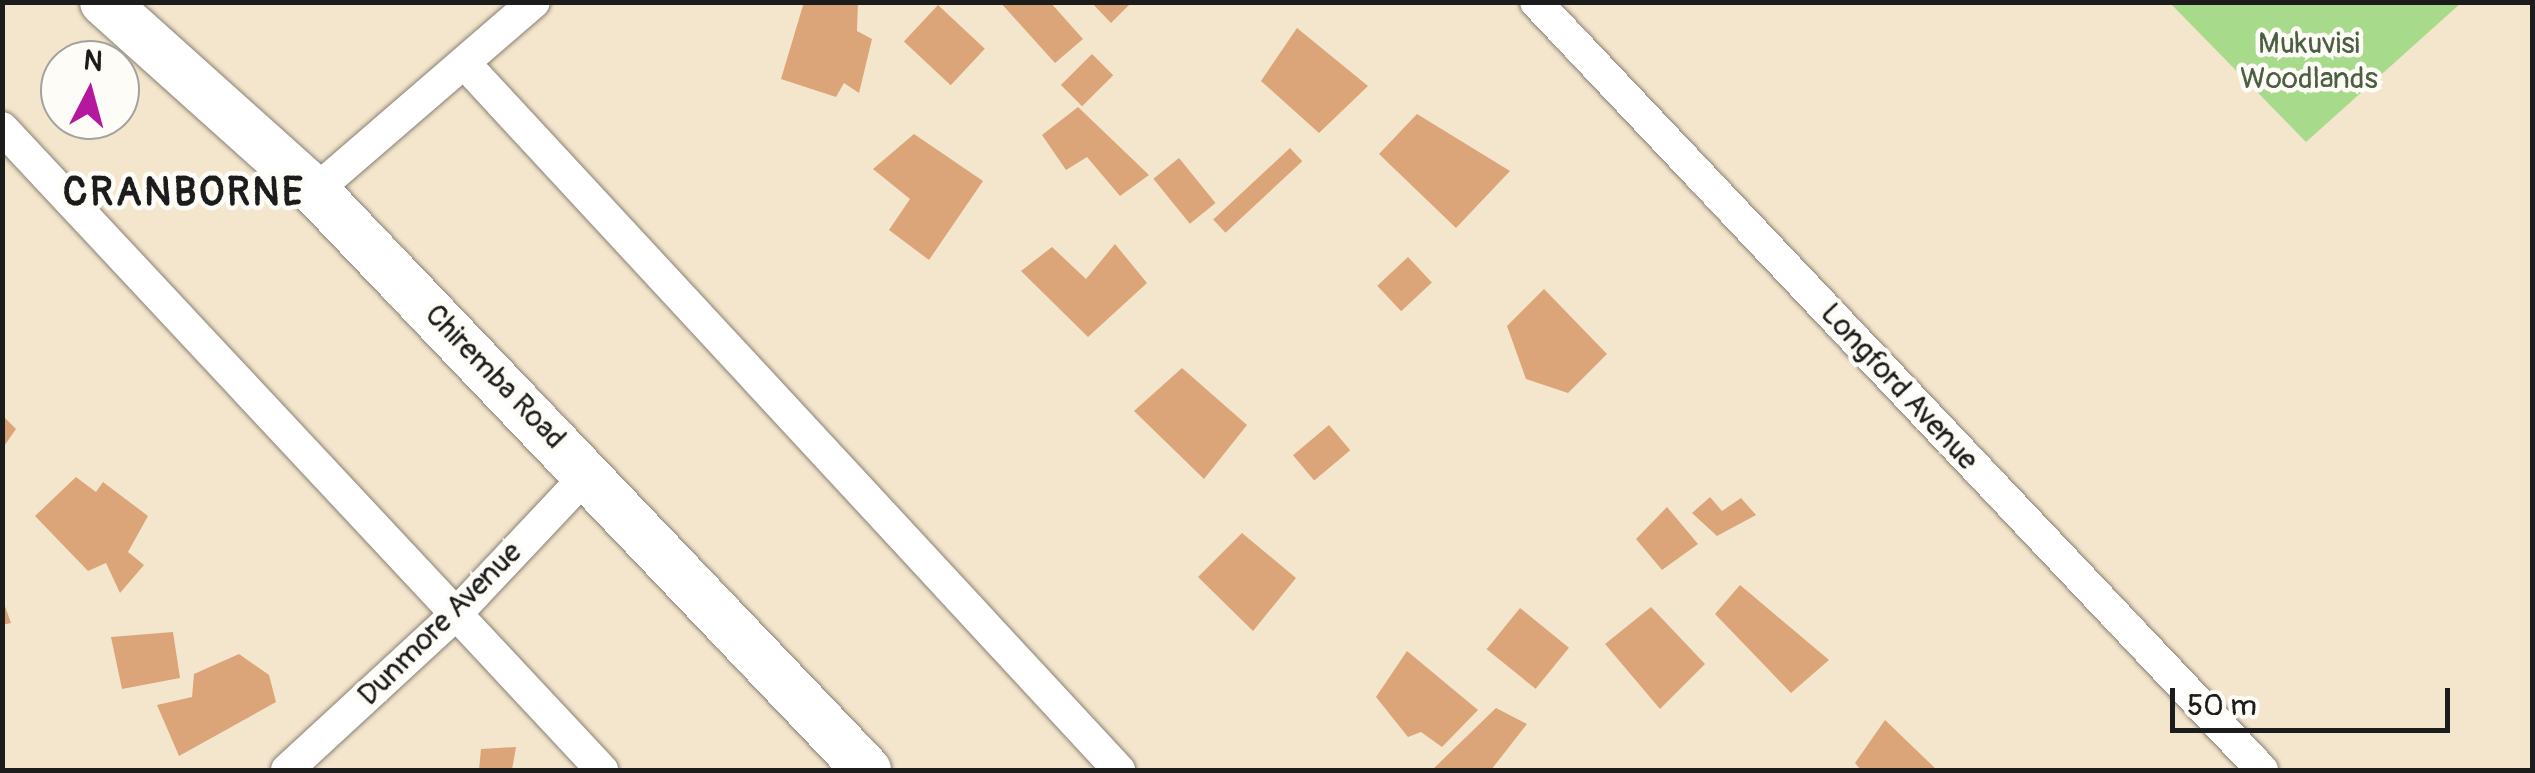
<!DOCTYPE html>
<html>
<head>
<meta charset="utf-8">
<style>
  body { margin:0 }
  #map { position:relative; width:2535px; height:773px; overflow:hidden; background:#f4e5cd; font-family:Pangolin,sans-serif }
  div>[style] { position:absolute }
  .green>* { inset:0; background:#a7db8b }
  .building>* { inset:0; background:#dca579; transform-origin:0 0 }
  .roads { filter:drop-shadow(0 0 2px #888074) drop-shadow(0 0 2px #888074) }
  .street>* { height:32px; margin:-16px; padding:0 16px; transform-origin:16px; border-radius:16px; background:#fff }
  .secondary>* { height:48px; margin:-24px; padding:0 24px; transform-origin:24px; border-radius:24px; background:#fff }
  span { translate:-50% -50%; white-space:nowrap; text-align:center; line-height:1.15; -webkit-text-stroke:9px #fdfcf7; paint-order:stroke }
  .park-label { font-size:30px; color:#4d5f43 }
  .street-label { font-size:30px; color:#1c1c1c }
  .district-label { font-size:40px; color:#1c1c1c; font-weight:700; letter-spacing:2.5px }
  .frame { position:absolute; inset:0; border:5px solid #1c1c1c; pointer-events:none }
  .north { position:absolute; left:40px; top:40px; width:100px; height:100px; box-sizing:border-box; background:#fdfcf7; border:2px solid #a3a29f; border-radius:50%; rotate:6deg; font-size:28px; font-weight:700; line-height:40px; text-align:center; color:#1c1c1c }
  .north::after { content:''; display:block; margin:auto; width:35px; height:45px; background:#b5179e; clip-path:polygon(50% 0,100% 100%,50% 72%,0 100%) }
  .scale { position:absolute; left:2170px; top:688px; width:280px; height:45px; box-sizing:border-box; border:5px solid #1c1c1c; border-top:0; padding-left:12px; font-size:30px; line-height:35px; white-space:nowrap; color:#1c1c1c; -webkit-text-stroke:8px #fdfcf7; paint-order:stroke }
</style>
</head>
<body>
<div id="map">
  <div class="green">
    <i style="clip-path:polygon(2170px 3px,2461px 3px,2306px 142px)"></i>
  </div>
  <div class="building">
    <i style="clip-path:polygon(804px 2px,858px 2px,857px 31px,872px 39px,859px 93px,844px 83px,836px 97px,781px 79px)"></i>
    <i style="clip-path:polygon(1000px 2px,1050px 2px,1083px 39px,1055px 63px)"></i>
    <i style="clip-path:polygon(1091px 2px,1132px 2px,1111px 23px)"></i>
    <i style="left:938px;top:5px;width:64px;height:50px;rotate:43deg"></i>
    <i style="clip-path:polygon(1297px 28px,1368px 86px,1319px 133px,1261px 81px)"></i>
    <i style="left:1092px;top:54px;width:30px;height:44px;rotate:45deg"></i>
    <i style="clip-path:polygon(1078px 107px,1149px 175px,1120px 196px,1087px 157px,1066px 170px,1042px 135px)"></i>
    <i style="clip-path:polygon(1417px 114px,1510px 171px,1456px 228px,1379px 154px)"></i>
    <i style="clip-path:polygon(914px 134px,983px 181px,929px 260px,889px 230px,910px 199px,873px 169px)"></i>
    <i style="left:1290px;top:148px;width:18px;height:105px;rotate:47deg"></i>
    <i style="left:1179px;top:158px;width:58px;height:33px;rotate:51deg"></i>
    <i style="clip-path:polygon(1115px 244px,1147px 283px,1088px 337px,1021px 271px,1052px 247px,1086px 279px)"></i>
    <i style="left:1408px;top:257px;width:35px;height:42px;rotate:47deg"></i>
    <i style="clip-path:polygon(1544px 289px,1607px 354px,1568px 393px,1526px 379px,1507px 326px)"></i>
    <i style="clip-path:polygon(1182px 368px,1247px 425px,1204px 479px,1134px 411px)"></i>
    <i style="clip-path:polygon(2px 415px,16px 429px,2px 449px)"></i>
    <i style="left:1329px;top:425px;width:33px;height:47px;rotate:50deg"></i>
    <i style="clip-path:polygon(76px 477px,96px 492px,103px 482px,148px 516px,128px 552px,144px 565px,120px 593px,106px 563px,88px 571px,35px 516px)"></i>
    <i style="clip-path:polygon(1710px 497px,1722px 511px,1741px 498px,1756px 515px,1717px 536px,1692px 513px)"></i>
    <i style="clip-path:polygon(1667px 507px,1698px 544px,1662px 570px,1636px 539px)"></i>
    <i style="clip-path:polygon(1242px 533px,1296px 578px,1253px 631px,1198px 577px)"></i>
    <i style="clip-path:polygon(1740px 585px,1829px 660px,1791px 693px,1715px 614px)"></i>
    <i style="clip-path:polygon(2px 598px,11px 623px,2px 625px)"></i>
    <i style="clip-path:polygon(1651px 607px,1705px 664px,1660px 709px,1605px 644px)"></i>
    <i style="left:1520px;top:608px;width:63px;height:53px;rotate:39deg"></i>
    <i style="clip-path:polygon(173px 632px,180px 678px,122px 689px,111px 637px)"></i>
    <i style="clip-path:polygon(1407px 651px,1478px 710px,1442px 747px,1421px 732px,1408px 737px,1376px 697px)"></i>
    <i style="clip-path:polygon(239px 654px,269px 675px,276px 702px,179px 756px,157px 705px,192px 697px,194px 674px)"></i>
    <i style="clip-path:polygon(1496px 708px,1527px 724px,1491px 770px,1432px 770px)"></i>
    <i style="clip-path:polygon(1885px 720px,1937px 770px,1861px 770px,1855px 763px)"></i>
    <i style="clip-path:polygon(516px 747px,512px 770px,479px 770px,481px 749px)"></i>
  </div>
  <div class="roads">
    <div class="street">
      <i style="left:1536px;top:2px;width:1057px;rotate:46.61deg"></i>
      <i style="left:467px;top:66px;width:960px;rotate:47.2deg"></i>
      <i style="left:2px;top:128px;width:879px;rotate:46.94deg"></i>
      <i style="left:315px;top:191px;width:289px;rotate:-40.8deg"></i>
      <i style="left:287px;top:770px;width:229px;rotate:-42.7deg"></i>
      <i style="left:455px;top:615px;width:195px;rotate:-46.7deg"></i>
    </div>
    <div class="secondary">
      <i style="left:104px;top:2px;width:283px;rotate:41.9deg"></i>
      <i style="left:315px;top:191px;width:800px;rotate:46.37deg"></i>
    </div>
  </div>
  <div class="park-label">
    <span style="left:2309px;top:61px">Mukuvisi<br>Woodlands</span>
  </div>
  <div class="street-label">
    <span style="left:495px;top:377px;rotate:46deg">Chiremba Road</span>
    <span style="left:1899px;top:387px;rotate:47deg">Longford Avenue</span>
    <span style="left:440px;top:624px;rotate:-45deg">Dunmore Avenue</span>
  </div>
  <div class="district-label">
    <span style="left:184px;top:193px">CRANBORNE</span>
  </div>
  <div class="frame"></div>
  <div class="north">N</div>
  <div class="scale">50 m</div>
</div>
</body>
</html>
